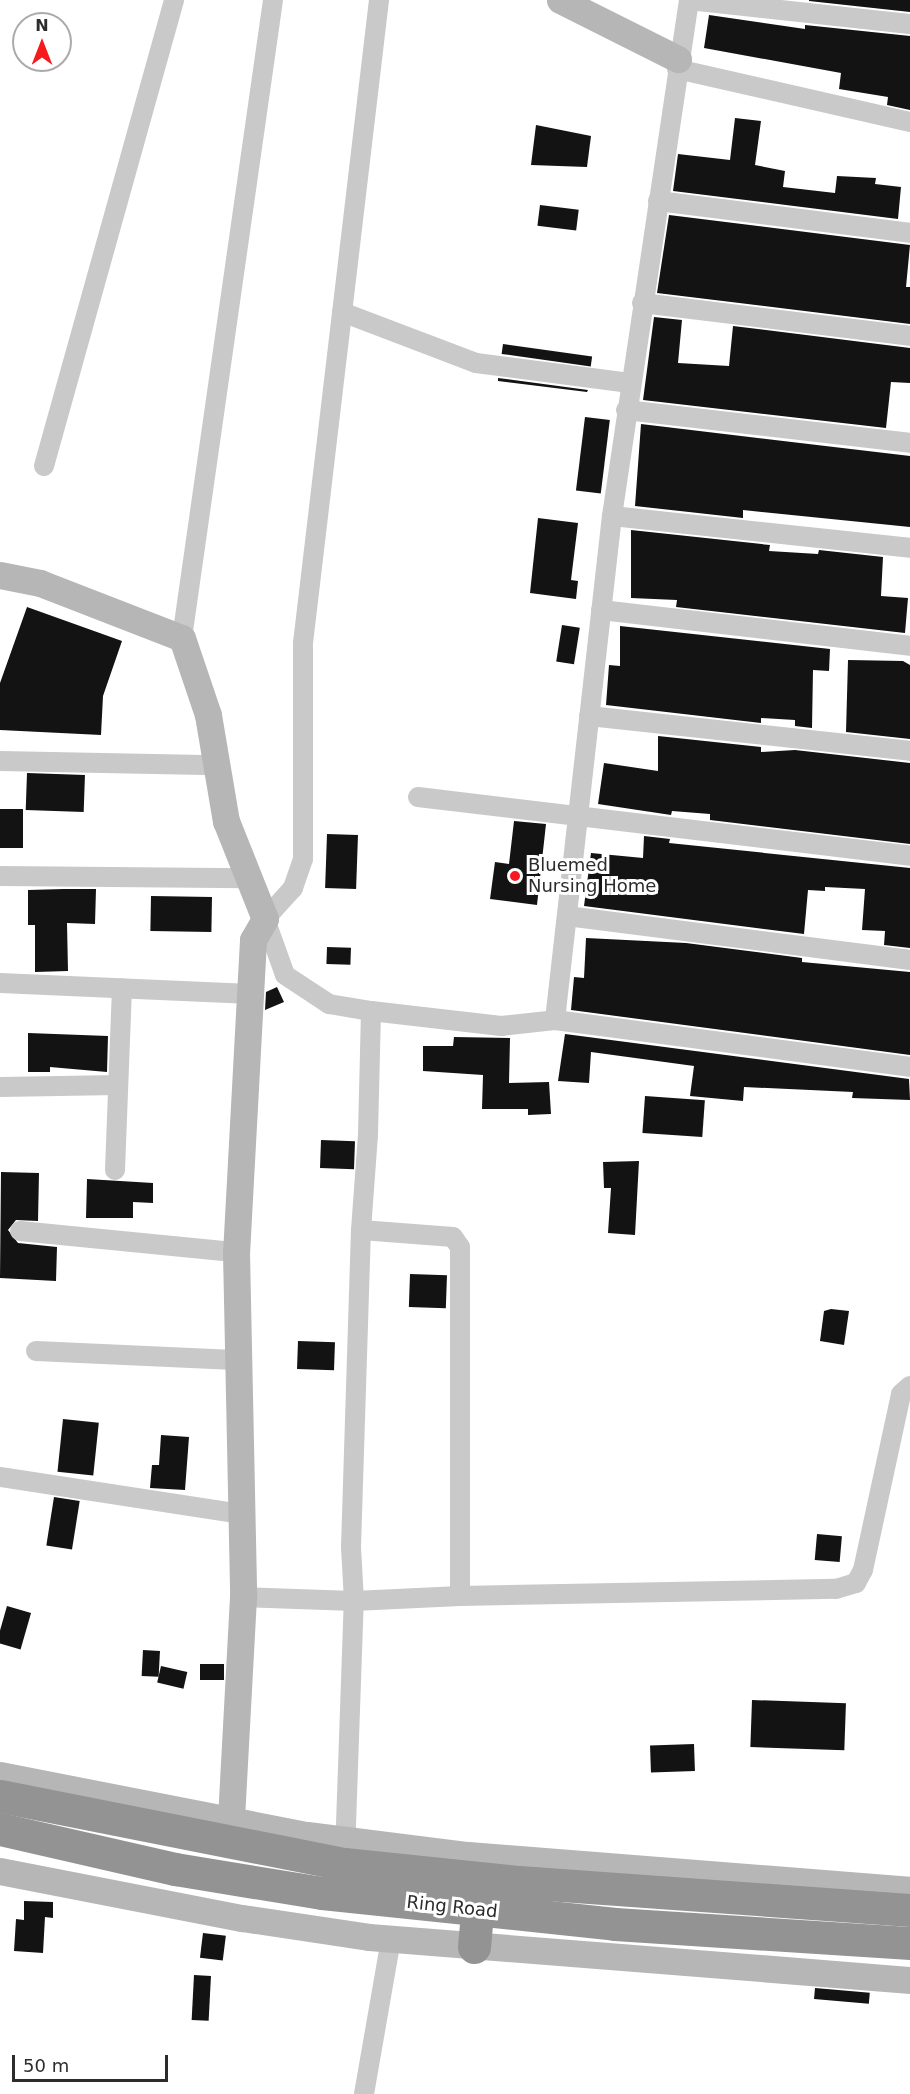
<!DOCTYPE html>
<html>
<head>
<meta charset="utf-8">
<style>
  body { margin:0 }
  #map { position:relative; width:910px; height:2094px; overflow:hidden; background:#fff; font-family:"DejaVu Sans",sans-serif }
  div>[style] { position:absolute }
  .building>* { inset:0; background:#131313; transform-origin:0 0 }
  .street>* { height:20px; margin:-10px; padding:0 10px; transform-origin:10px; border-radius:10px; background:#c9c9c9 }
  .secondary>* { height:27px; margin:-13.5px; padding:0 13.5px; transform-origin:13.5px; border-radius:13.5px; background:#b6b6b6 }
  .highway>* { height:33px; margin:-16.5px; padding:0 16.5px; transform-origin:16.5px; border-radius:16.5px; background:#939393 }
  .dots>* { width:16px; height:16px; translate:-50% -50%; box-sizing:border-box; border:3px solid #fff; border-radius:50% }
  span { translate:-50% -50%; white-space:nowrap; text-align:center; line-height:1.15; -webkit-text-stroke:6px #fff; paint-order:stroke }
  .poi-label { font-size:18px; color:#2c2c2c }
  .left { translate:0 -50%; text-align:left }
  .street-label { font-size:18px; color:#2c2c2c }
  .north { position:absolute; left:12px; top:12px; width:60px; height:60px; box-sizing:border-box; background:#fff; border:2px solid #ababab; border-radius:50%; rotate:0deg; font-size:16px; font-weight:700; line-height:24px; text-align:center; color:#2c2c2c }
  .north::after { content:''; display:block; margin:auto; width:21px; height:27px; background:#f61a1f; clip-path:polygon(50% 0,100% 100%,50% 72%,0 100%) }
  .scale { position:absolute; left:12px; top:2055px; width:156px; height:27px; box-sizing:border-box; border:3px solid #2c2c2c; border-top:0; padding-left:8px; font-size:18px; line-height:21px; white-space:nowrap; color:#2c2c2c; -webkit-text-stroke:4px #fff; paint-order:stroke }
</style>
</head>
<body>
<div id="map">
  <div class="building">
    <i style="clip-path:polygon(809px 0,910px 0,910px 12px,809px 1px)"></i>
    <i style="clip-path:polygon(709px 15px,805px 29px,805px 25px,910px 36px,910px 110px,887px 105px,888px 97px,839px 89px,841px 73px,704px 48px)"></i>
    <i style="clip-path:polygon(735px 118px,761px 121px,755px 165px,785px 171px,783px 187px,835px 193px,837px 176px,876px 178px,875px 184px,901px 187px,898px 219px,673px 191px,678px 154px,730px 160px)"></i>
    <i style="clip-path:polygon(536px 125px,591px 136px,587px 167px,531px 165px)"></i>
    <i style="left:540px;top:205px;width:39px;height:21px;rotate:7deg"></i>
    <i style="clip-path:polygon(669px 215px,910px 245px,906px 287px,910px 287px,910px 324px,657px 293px)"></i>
    <i style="clip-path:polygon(654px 317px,682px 320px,678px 363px,729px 366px,733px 326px,910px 348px,910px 383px,891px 382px,886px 428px,643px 400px)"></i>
    <i style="left:503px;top:344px;width:90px;height:10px;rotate:8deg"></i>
    <i style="clip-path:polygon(498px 378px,588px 390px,587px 392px,498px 381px)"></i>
    <i style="left:585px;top:417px;width:25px;height:74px;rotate:7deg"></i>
    <i style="clip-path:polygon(641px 424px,910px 456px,910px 527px,743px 510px,743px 518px,635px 506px)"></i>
    <i style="clip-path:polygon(538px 518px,578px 523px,571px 580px,578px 581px,576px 599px,530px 593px)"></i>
    <i style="clip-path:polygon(631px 530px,770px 545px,769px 551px,818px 554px,819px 550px,883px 557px,881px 596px,908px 598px,905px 633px,676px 607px,677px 600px,631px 598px)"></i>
    <i style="clip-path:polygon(27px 607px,122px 641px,103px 696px,101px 735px,0 730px,0 683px)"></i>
    <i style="left:562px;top:625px;width:18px;height:37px;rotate:9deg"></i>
    <i style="clip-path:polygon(620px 626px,830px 649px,829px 671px,813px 670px,812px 728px,795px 726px,795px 720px,761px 718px,761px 723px,606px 705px,609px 665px,620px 666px)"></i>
    <i style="clip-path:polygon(848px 660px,903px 661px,910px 665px,910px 739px,846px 732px)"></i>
    <i style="clip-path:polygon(658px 736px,761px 747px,761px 752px,795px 750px,910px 763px,910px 844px,710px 820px,710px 814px,672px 811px,671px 815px,598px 804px,604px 763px,658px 771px)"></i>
    <i style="left:27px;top:773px;width:58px;height:37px;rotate:2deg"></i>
    <i style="left:0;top:809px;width:23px;height:39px"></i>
    <i style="clip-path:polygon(514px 821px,546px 824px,537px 905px,490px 899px,495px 862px,509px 864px)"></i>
    <i style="left:327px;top:834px;width:31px;height:54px;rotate:2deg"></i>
    <i style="clip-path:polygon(644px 836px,670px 839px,669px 843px,910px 868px,910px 948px,884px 945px,885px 931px,862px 930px,865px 889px,825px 887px,825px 891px,808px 890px,804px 934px,584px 906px,591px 853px,643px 858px)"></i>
    <i style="clip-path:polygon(64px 889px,96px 889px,95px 924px,67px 923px,68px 971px,35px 972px,35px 925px,28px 925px,28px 890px)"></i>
    <i style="left:151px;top:896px;width:61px;height:35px;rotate:1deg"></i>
    <i style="clip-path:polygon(586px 938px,686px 943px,802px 958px,802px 962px,910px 972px,910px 1055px,571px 1010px,574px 977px,584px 978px)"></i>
    <i style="left:327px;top:947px;width:24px;height:17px;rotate:2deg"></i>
    <i style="clip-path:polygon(277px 987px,284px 1002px,265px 1010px,266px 992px)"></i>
    <i style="clip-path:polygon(28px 1033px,108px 1036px,107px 1072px,50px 1067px,50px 1072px,28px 1072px)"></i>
    <i style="clip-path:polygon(565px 1034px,909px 1079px,910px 1100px,852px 1098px,853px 1092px,744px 1087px,743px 1101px,690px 1096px,694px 1066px,591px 1052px,589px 1083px,558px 1081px)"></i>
    <i style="clip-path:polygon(454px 1037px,510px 1038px,509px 1083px,549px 1082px,551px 1114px,528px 1115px,528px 1109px,482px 1109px,483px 1075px,423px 1071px,423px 1046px,453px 1046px)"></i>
    <i style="left:645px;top:1096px;width:60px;height:37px;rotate:4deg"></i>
    <i style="left:321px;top:1140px;width:34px;height:28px;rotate:2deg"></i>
    <i style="clip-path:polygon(639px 1161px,635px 1235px,608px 1233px,611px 1188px,604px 1188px,603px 1162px)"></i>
    <i style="clip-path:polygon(1px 1172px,39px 1173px,38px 1221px,16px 1220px,8px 1230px,18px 1243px,57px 1247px,56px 1281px,0 1278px)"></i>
    <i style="clip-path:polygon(87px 1179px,153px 1183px,153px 1203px,133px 1202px,133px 1218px,86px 1218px)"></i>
    <i style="left:410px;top:1274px;width:37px;height:33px;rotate:2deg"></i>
    <i style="clip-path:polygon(831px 1309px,849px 1311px,844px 1345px,820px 1341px,824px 1311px)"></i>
    <i style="left:298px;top:1341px;width:37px;height:28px;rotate:2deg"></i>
    <i style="left:63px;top:1419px;width:36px;height:53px;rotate:6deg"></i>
    <i style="clip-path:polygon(161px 1435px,189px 1437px,185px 1490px,150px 1488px,152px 1465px,159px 1465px)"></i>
    <i style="left:54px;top:1497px;width:26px;height:49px;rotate:9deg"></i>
    <i style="left:817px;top:1534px;width:25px;height:26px;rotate:5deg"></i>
    <i style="left:7px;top:1606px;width:25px;height:38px;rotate:16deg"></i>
    <i style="left:143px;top:1650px;width:17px;height:26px;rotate:3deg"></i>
    <i style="left:200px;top:1664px;width:24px;height:16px"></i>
    <i style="left:161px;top:1666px;width:27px;height:17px;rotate:13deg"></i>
    <i style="left:752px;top:1700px;width:94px;height:47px;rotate:2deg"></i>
    <i style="left:694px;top:1744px;width:27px;height:44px;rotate:88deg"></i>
    <i style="clip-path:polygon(24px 1901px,53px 1902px,53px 1918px,45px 1917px,43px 1953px,14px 1951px,16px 1919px,24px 1920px)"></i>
    <i style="left:203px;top:1933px;width:23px;height:25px;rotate:7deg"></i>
    <i style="left:194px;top:1975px;width:17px;height:45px;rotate:3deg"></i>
    <i style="left:815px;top:1988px;width:55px;height:11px;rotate:5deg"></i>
  </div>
  <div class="street">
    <i style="left:379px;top:0;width:647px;rotate:96.74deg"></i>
    <i style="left:303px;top:643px;width:216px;rotate:90deg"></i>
    <i style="left:303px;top:859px;width:31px;rotate:109deg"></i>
    <i style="left:293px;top:888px;width:42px;rotate:132.1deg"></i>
    <i style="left:265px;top:919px;width:59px;rotate:70.3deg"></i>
    <i style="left:285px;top:975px;width:53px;rotate:33.4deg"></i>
    <i style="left:329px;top:1004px;width:43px;rotate:9.5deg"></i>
    <i style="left:371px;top:1011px;width:131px;rotate:6.6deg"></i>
    <i style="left:501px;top:1026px;width:54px;rotate:-6.3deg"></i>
    <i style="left:555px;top:1020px;width:358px;rotate:7.5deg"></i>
    <i style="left:689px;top:0;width:222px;rotate:6.2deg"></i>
    <i style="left:677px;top:69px;width:239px;rotate:12.8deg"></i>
    <i style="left:658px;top:201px;width:254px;rotate:7.2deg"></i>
    <i style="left:642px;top:303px;width:270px;rotate:7deg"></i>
    <i style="left:342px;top:312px;width:143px;rotate:20.8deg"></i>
    <i style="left:476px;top:363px;width:155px;rotate:7.4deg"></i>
    <i style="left:626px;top:410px;width:286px;rotate:6.6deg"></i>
    <i style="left:44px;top:466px;width:484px;rotate:-74.4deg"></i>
    <i style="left:612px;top:516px;width:300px;rotate:6.1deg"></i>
    <i style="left:601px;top:610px;width:311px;rotate:6.6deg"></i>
    <i style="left:182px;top:638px;width:644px;rotate:-81.88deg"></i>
    <i style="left:589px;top:716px;width:323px;rotate:6.2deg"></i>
    <i style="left:0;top:761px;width:217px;rotate:1.1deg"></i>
    <i style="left:418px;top:797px;width:496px;rotate:6.8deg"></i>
    <i style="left:0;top:876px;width:248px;rotate:0.5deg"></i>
    <i style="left:567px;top:916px;width:346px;rotate:7.3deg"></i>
    <i style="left:0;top:983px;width:251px;rotate:2.5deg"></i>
    <i style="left:555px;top:1020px;width:507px;rotate:-83.55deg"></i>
    <i style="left:612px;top:516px;width:522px;rotate:-81.51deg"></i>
    <i style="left:0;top:1087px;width:118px;rotate:-1deg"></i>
    <i style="left:115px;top:1170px;width:182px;rotate:-87.8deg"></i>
    <i style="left:20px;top:1231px;width:217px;rotate:5.6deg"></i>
    <i style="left:36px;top:1351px;width:199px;rotate:2.6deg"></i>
    <i style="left:0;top:1477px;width:245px;rotate:8.7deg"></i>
    <i style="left:460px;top:1596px;width:376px;rotate:-1.1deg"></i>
    <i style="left:836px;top:1589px;width:21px;rotate:-17deg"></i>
    <i style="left:856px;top:1583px;width:15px;rotate:-62deg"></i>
    <i style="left:863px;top:1570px;width:180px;rotate:-77.8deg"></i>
    <i style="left:901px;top:1394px;width:12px;rotate:-42deg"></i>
    <i style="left:243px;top:1597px;width:111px;rotate:2.1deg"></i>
    <i style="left:354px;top:1601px;width:106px;rotate:-2.7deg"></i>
    <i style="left:460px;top:1596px;width:349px;rotate:-90deg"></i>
    <i style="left:460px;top:1247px;width:12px;rotate:-125deg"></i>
    <i style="left:453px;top:1237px;width:92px;rotate:-175.6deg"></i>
    <i style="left:345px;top:1853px;width:252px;rotate:-88deg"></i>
    <i style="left:354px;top:1601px;width:54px;rotate:-93.2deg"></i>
    <i style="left:351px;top:1547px;width:317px;rotate:-88.2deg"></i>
    <i style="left:361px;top:1230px;width:96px;rotate:-85.8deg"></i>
    <i style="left:368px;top:1134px;width:123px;rotate:-88.6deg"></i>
    <i style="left:364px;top:2094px;width:157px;rotate:-80.1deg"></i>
  </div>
  <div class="secondary">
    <i style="left:560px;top:0;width:132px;rotate:26.6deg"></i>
    <i style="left:0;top:575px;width:41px;rotate:11.3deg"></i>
    <i style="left:40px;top:583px;width:152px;rotate:21.2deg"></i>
    <i style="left:182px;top:638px;width:81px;rotate:71.3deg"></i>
    <i style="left:208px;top:715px;width:108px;rotate:80.4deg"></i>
    <i style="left:226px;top:821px;width:105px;rotate:68.3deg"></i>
    <i style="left:265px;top:919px;width:24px;rotate:120deg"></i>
    <i style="left:253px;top:940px;width:312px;rotate:93.1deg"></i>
    <i style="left:236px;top:1252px;width:345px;rotate:88.8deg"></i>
    <i style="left:243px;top:1597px;width:224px;rotate:93.1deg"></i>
    <i style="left:0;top:1775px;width:313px;rotate:11.1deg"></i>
    <i style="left:307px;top:1835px;width:162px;rotate:7.1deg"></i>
    <i style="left:468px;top:1855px;width:443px;rotate:4.5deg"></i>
    <i style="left:0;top:1871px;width:247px;rotate:11deg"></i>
    <i style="left:242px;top:1918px;width:128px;rotate:8.5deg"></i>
    <i style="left:369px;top:1937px;width:543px;rotate:4.54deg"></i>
  </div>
  <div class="highway">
    <i style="left:0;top:1796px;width:351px;rotate:11.2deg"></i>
    <i style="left:344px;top:1864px;width:176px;rotate:5.9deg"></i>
    <i style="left:519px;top:1882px;width:392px;rotate:4.1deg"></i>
    <i style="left:0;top:1829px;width:180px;rotate:12.9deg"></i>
    <i style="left:175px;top:1869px;width:149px;rotate:9.3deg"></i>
    <i style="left:322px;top:1893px;width:295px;rotate:6deg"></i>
    <i style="left:615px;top:1924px;width:296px;rotate:3.7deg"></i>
    <i style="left:474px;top:1947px;width:37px;rotate:-85deg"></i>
  </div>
  <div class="dots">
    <i style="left:515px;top:876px;background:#f61a1f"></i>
  </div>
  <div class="poi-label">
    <span class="left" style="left:528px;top:876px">Bluemed<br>Nursing Home</span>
  </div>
  <div class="street-label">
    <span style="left:452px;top:1907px;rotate:6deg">Ring Road</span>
  </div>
  <div class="north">N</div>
  <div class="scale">50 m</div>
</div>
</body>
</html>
